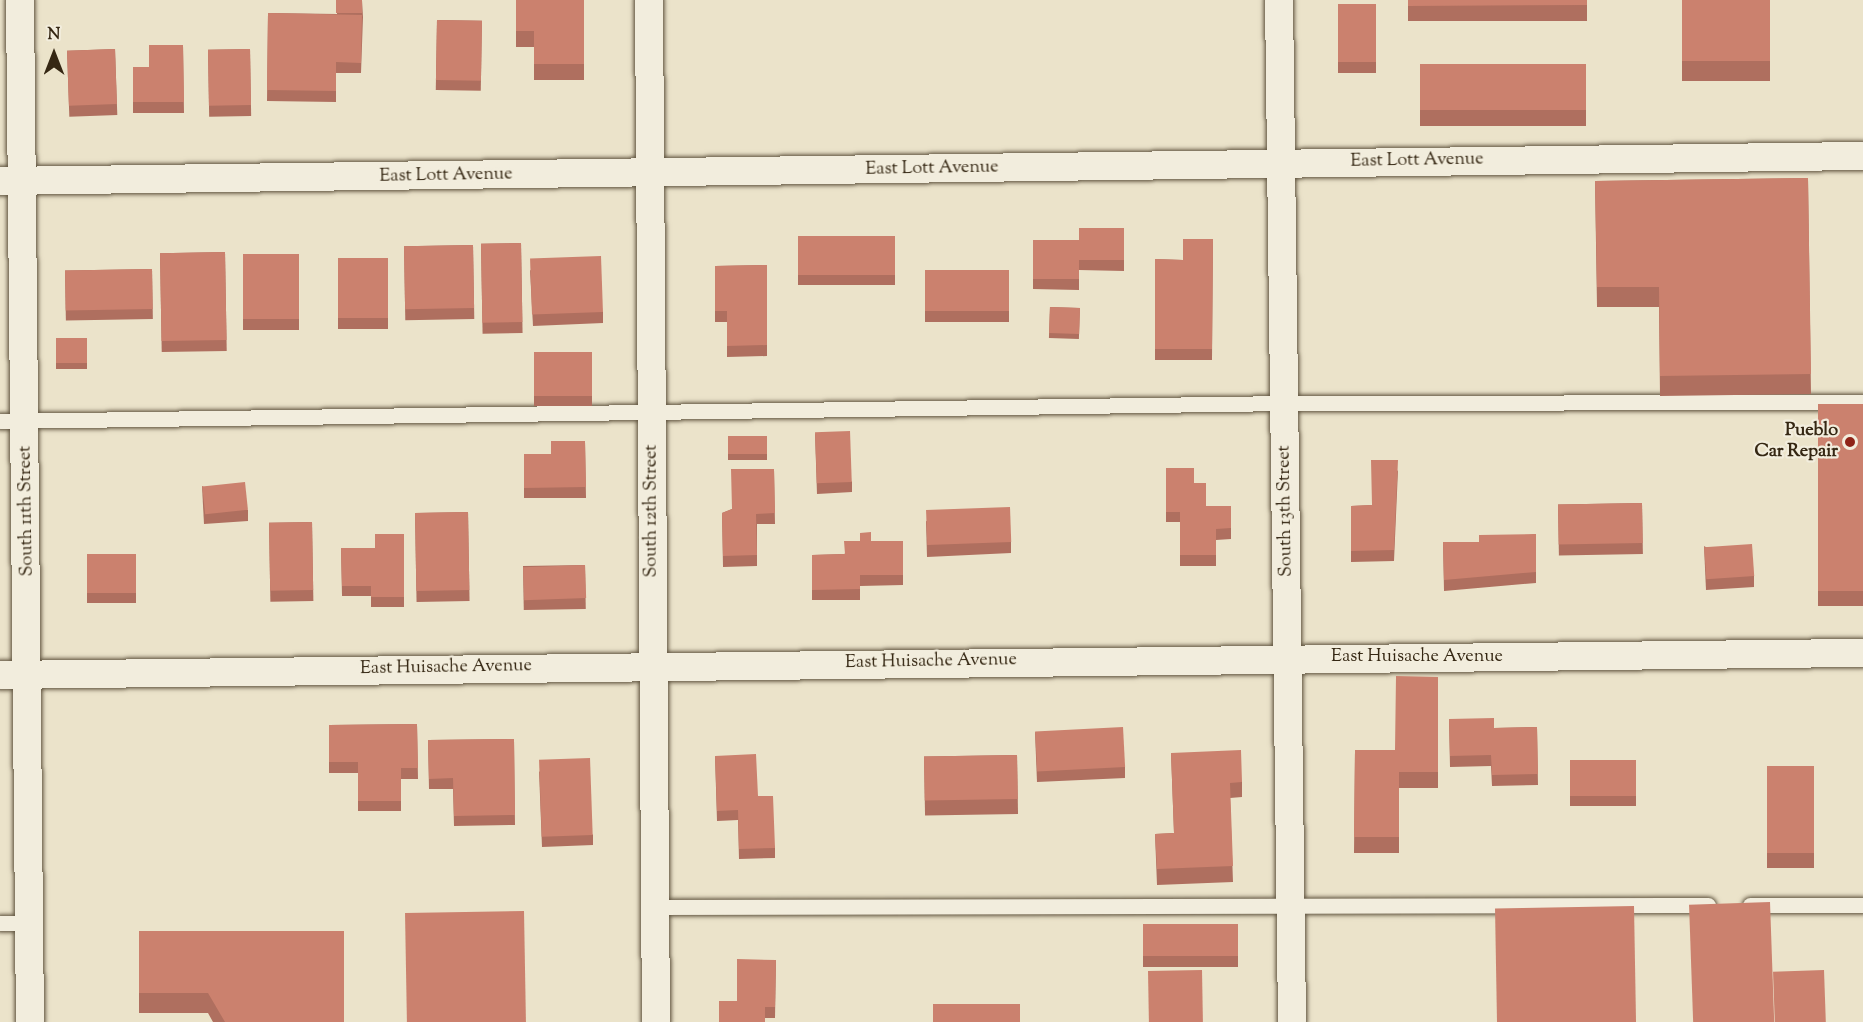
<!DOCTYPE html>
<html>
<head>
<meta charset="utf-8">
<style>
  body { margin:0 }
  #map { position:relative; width:1863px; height:1022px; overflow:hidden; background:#ebe3ca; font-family:"Sorts Mill Goudy",serif }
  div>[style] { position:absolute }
  .roads { filter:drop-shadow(0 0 2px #625641) drop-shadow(0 0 2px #625641) }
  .lane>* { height:15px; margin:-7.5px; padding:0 7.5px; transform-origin:7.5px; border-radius:7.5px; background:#f2eddd }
  .street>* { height:28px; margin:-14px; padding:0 14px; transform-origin:14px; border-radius:14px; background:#f2eddd }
  .wall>* { inset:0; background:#af6f5f; transform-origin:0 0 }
  .building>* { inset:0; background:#cb816e; transform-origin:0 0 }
  .dots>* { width:16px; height:16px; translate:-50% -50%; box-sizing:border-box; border:3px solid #f2eddd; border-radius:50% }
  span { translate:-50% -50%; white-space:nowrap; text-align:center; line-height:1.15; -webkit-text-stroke:4.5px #f2eddd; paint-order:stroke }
  .street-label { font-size:18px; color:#352713 }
  .poi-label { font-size:18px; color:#352713; font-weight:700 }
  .right { translate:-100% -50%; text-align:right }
  .north { position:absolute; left:24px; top:24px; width:60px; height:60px; -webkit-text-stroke:4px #f2eddd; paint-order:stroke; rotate:0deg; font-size:16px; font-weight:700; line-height:24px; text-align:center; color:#352713 }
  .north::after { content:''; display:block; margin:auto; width:21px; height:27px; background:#352713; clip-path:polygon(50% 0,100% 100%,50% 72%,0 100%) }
</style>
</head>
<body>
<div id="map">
  <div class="roads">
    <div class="lane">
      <i style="left:0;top:421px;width:1284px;rotate:-0.8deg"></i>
      <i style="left:1284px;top:403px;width:579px;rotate:-0.1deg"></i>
      <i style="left:1750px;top:905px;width:113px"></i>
      <i style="left:655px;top:907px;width:1053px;rotate:-0.11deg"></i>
      <i style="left:0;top:923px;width:30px"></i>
    </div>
    <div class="street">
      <i style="left:20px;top:0;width:1022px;rotate:89.44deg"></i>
      <i style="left:649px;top:0;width:1022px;rotate:89.61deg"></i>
      <i style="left:1279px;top:0;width:1022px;rotate:89.27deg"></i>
      <i style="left:0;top:181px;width:1863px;rotate:-0.77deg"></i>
      <i style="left:0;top:675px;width:1863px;rotate:-0.68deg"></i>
    </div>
  </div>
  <div class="wall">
    <i style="clip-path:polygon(336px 0,362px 0,363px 17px,361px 73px,336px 73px,336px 102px,267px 101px,268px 13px,337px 14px)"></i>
    <i style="clip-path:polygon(516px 0,584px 0,584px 80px,534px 80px,534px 47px,516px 47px)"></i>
    <i style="left:1408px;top:0;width:179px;height:21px"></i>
    <i style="left:1682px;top:0;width:88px;height:81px"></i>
    <i style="left:1338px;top:4px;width:38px;height:69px"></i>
    <i style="left:437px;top:20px;width:45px;height:70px;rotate:1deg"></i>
    <i style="clip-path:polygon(183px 45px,184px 113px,133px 113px,133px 67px,149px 67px)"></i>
    <i style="left:115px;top:49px;width:66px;height:48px;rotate:88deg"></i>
    <i style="left:250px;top:49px;width:67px;height:42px;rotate:89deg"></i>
    <i style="left:1586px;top:64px;width:62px;height:166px;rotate:90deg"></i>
    <i style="clip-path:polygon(1808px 178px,1811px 394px,1660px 396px,1659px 307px,1597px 307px,1595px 181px)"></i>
    <i style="clip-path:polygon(1124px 228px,1124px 271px,1079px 270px,1079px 290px,1033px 289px,1033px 240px,1079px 240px)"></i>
    <i style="left:798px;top:236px;width:97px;height:49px"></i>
    <i style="clip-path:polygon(1213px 239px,1212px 360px,1155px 360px,1155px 259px,1183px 260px)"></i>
    <i style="left:521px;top:243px;width:90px;height:40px;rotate:89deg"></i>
    <i style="left:473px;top:245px;width:74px;height:69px;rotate:89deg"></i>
    <i style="left:225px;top:252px;width:99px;height:65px;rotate:89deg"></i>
    <i style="left:243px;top:254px;width:56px;height:76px"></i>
    <i style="left:338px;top:258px;width:50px;height:71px"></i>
    <i style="clip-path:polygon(767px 265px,767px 356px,727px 357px,727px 322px,715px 322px,715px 266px)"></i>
    <i style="left:152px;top:269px;width:50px;height:87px;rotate:89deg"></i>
    <i style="clip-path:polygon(530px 270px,603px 312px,603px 323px,533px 326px)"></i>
    <i style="left:1009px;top:270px;width:52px;height:84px;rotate:90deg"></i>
    <i style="left:1050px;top:307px;width:30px;height:31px;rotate:2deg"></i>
    <i style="left:56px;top:338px;width:31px;height:31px"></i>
    <i style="left:534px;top:352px;width:58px;height:54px"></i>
    <i style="left:1818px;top:404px;width:45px;height:202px"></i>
    <i style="clip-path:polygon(815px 433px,852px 482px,852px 492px,817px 494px)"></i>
    <i style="left:728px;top:436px;width:39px;height:24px"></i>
    <i style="clip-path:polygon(585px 441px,586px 498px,524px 498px,524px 454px,551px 454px)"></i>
    <i style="clip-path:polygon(1166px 468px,1194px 483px,1206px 506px,1231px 506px,1231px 539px,1216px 540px,1216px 566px,1180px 566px,1180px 522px,1166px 522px)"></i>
    <i style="clip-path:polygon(774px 469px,775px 524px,757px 524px,757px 566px,723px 567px,722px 513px,732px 509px)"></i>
    <i style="clip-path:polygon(1398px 470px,1394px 561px,1351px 562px,1351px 506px,1372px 505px)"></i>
    <i style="clip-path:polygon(202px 486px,248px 510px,248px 521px,204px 524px)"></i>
    <i style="left:1642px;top:503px;width:51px;height:84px;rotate:89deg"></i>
    <i style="left:468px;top:512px;width:89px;height:53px;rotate:89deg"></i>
    <i style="clip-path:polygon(926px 521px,1011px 542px,1011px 553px,927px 557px)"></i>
    <i style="left:312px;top:522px;width:79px;height:43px;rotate:89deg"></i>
    <i style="clip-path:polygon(404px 534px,404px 607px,371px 607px,371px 596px,342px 596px,341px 548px,375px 548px)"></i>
    <i style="clip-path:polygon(1536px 534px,1536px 583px,1444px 591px,1443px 542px,1479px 542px)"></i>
    <i style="clip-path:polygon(871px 541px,903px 541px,903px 585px,860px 586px,860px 600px,812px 600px,812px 555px,844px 554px)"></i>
    <i style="clip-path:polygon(1704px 546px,1754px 576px,1754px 587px,1706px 590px)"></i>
    <i style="left:87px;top:554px;width:49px;height:49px"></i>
    <i style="left:585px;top:565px;width:44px;height:62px;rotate:89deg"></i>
    <i style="clip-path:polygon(1438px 677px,1438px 788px,1399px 788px,1399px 853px,1354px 853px,1355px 750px,1395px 750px)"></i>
    <i style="clip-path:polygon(1449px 719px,1494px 728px,1537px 727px,1538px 785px,1492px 786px,1491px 766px,1450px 767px)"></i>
    <i style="clip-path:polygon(417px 724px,418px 779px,401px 779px,401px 811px,358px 811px,358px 773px,329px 773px,329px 725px)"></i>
    <i style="clip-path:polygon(1035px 732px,1125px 767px,1125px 778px,1037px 782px)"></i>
    <i style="clip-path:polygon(514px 739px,515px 825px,454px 826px,453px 789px,429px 789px,428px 740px)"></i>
    <i style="clip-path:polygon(1171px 753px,1242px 782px,1242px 797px,1230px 798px,1233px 882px,1157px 885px,1155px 834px,1174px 833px)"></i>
    <i style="left:1017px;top:755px;width:59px;height:93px;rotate:89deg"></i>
    <i style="clip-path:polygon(715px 756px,758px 796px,775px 848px,775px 858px,739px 859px,738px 820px,717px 821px)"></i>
    <i style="left:1570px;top:760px;width:66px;height:46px"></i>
    <i style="left:1767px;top:766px;width:47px;height:102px"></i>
    <i style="clip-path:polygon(539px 771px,593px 835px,593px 845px,542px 847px)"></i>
    <i style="left:1238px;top:924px;width:43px;height:95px;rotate:90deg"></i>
    <i style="clip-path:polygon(139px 931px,344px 1022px,213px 1022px,208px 1013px,139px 1013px)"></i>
    <i style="clip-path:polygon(776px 960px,775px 1018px,765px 1018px,737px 1001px)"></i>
  </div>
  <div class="building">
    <i style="left:336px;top:0;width:26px;height:13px"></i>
    <i style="clip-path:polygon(516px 0,584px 0,584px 64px,534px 64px,534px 31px,516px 31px)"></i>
    <i style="clip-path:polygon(1408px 0,1587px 0,1587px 5px,1408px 6px)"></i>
    <i style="left:1682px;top:0;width:88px;height:61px"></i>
    <i style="left:1338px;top:4px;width:38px;height:58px"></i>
    <i style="clip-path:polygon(268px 13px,362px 15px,361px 63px,336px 62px,336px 91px,267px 90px)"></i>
    <i style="left:437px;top:20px;width:45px;height:60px;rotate:1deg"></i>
    <i style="clip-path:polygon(149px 45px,183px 45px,184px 102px,133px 102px,133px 67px,149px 67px)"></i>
    <i style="left:115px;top:49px;width:55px;height:48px;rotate:88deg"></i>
    <i style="left:250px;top:49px;width:56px;height:42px;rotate:89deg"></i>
    <i style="left:1586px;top:64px;width:46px;height:166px;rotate:90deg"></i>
    <i style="clip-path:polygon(1808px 178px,1811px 374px,1660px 376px,1659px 287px,1597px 287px,1595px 181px)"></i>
    <i style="clip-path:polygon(1079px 228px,1124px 228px,1124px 260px,1079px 260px,1079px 279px,1033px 279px,1033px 240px,1079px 240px)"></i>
    <i style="left:798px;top:236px;width:97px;height:39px"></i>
    <i style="clip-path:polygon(1183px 239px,1213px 239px,1212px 349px,1155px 349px,1155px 259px,1183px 260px)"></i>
    <i style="left:521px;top:243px;width:79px;height:40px;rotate:89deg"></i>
    <i style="left:473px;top:245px;width:63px;height:69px;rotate:89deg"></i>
    <i style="left:225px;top:252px;width:88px;height:65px;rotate:89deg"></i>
    <i style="left:243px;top:254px;width:56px;height:65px"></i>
    <i style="left:601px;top:256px;width:56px;height:71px;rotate:88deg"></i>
    <i style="left:338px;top:258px;width:50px;height:60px"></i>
    <i style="clip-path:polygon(767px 265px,767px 345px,727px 346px,727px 311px,715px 311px,715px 266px)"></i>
    <i style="left:152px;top:269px;width:40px;height:87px;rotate:89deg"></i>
    <i style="left:1009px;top:270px;width:41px;height:84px;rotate:90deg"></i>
    <i style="left:1050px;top:307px;width:30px;height:26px;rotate:2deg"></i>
    <i style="left:56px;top:338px;width:31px;height:25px"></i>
    <i style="left:534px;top:352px;width:58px;height:44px"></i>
    <i style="left:1818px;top:404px;width:45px;height:187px"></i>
    <i style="left:850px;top:431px;width:51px;height:35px;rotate:88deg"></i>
    <i style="left:728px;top:436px;width:39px;height:18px"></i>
    <i style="clip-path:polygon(551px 441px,585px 441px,586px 487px,524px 488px,524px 454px,551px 454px)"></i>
    <i style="clip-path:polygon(1371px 460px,1398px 460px,1394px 550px,1351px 551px,1351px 506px,1372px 505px)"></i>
    <i style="clip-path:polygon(1166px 468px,1194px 468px,1194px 483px,1206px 483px,1206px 506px,1231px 506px,1231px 528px,1216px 529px,1216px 555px,1180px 555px,1180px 512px,1166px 512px)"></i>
    <i style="clip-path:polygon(731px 469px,774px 469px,775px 513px,756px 514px,757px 555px,723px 556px,722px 513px,732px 509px)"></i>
    <i style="left:245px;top:482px;width:28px;height:43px;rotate:84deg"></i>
    <i style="left:1642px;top:503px;width:40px;height:84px;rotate:89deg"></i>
    <i style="left:1010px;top:507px;width:35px;height:84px;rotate:88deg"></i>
    <i style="left:468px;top:512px;width:78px;height:53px;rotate:89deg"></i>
    <i style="left:312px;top:522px;width:68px;height:43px;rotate:89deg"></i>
    <i style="clip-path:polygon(871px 532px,871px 541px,903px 541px,903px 575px,860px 575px,860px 589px,812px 590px,812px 555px,845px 554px,844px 541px,860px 541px,860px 533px)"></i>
    <i style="clip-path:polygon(375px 534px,404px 534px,404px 597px,371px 597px,371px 586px,342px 586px,341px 548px,375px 548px)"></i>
    <i style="clip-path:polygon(1536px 534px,1536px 572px,1444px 580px,1443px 542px,1479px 542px,1479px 535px)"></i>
    <i style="left:1752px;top:544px;width:32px;height:48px;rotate:86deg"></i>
    <i style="left:87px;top:554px;width:49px;height:39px"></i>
    <i style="left:585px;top:565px;width:33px;height:62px;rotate:88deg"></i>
    <i style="clip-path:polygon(1396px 676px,1438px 677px,1438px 772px,1399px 772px,1399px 837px,1354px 837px,1355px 750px,1395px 750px)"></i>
    <i style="clip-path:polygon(1494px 718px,1494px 728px,1537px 727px,1538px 774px,1492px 775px,1491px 755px,1450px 756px,1449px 719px)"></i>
    <i style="clip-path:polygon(417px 724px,418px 768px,401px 768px,401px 801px,358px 801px,358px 762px,329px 762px,329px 725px)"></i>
    <i style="left:1123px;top:727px;width:40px;height:88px;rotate:87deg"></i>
    <i style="clip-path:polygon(514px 739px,515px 815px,454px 816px,453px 778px,429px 779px,428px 740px)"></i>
    <i style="clip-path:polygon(1241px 750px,1242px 782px,1230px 783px,1233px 866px,1157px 869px,1155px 834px,1174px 833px,1171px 753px)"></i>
    <i style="clip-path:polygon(756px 754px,758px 796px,773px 796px,775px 848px,739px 849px,738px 810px,717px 811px,715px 756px)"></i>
    <i style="left:1017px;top:755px;width:44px;height:93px;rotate:89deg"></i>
    <i style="left:590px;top:758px;width:77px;height:51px;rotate:88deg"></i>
    <i style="left:1570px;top:760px;width:66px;height:36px"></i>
    <i style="left:1767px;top:766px;width:47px;height:87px"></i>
    <i style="left:1770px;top:902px;width:120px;height:81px;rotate:88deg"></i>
    <i style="left:1634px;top:906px;width:116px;height:139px;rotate:89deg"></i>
    <i style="left:524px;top:911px;width:111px;height:119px;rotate:89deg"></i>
    <i style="left:1238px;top:924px;width:32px;height:95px;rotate:90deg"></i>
    <i style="clip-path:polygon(139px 931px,344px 931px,344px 1022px,225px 1022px,208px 993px,139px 993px)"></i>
    <i style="clip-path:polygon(737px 959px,776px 960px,775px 1007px,765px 1007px,765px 1022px,719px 1022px,719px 1001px,737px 1001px)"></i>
    <i style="left:1202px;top:970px;width:52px;height:54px;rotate:89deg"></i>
    <i style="left:1824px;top:970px;width:52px;height:51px;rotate:88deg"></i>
    <i style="left:1020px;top:1004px;width:18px;height:87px;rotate:90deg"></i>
  </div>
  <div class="dots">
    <i style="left:1850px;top:442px;background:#8f2418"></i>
  </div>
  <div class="street-label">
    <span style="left:1417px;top:161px;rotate:-1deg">East Lott Avenue</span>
    <span style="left:932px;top:169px;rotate:-1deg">East Lott Avenue</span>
    <span style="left:446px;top:176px;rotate:-1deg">East Lott Avenue</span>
    <span style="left:27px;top:511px;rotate:-91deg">South 11th Street</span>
    <span style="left:652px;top:511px;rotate:-90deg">South 12th Street</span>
    <span style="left:1286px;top:511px;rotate:-91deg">South 13th Street</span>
    <span style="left:1417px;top:657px">East Huisache Avenue</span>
    <span style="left:931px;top:662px;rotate:-1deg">East Huisache Avenue</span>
    <span style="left:446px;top:668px;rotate:-1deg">East Huisache Avenue</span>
  </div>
  <div class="poi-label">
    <span class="right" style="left:1838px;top:442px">Pueblo<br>Car Repair</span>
  </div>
  <div class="north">N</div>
</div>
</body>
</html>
